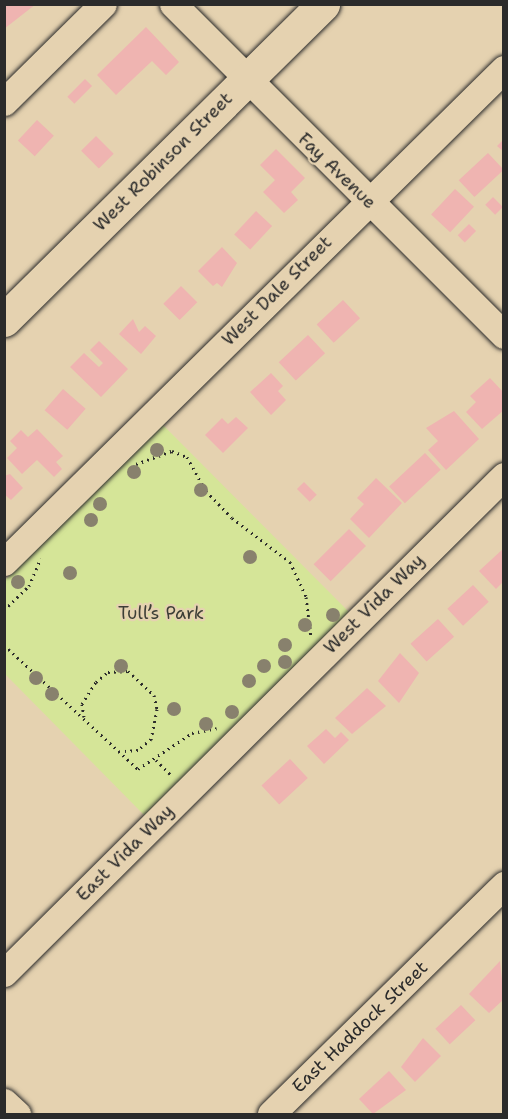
<!DOCTYPE html>
<html>
<head>
<meta charset="utf-8">
<style>
  body { margin:0 }
  #map { position:relative; width:508px; height:1119px; overflow:hidden; background:#e5d2b0; font-family:"Shantell Sans",sans-serif }
  div>[style] { position:absolute }
  .green>* { inset:0; background:#d5e598 }
  .building>* { inset:0; background:#efb4b1; transform-origin:0 0 }
  .path>* { height:3px; margin-top:-1.5px; transform-origin:0; background:repeating-linear-gradient(90deg,#2b2b2b 0 1.5px,transparent 0 6px) }
  .roads { filter:drop-shadow(0 0 2px #2b2b2b) drop-shadow(0 0 2px #2b2b2b) }
  .minor>* { height:27px; margin:-13.5px; padding:0 13.5px; transform-origin:13.5px; border-radius:13.5px; background:#e5d2b0 }
  .major>* { height:33px; margin:-16.5px; padding:0 16.5px; transform-origin:16.5px; border-radius:16.5px; background:#e5d2b0 }
  .trees>* { width:14px; height:14px; margin:-7px; border-radius:50%; background:#88816d }
  span { translate:-50% -50%; white-space:nowrap; text-align:center; line-height:1.15; -webkit-text-stroke:4.5px #e5d2b0; paint-order:stroke }
  .street-label { font-size:18px; color:#2b2b2b }
  .park-label { font-size:18px; color:#3c3e36 }
  .frame { position:absolute; inset:0; border:6px solid #2b2b2b; pointer-events:none }
</style>
</head>
<body>
<div id="map">
  <div class="green">
    <i style="clip-path:polygon(162px 424px,350px 613px,145px 816px,5px 674px,5px 580px)"></i>
  </div>
  <div class="building">
    <i style="clip-path:polygon(4px 4px,36px 4px,4px 29px)"></i>
    <i style="clip-path:polygon(146px 27px,179px 62px,166px 75px,152px 61px,116px 95px,97px 75px)"></i>
    <i style="left:85px;top:79px;width:10px;height:25px;rotate:45deg"></i>
    <i style="left:37px;top:120px;width:23px;height:28px;rotate:43deg"></i>
    <i style="left:96px;top:136px;width:25px;height:21px;rotate:45deg"></i>
    <i style="clip-path:polygon(504px 139px,504px 152px,497px 146px)"></i>
    <i style="clip-path:polygon(276px 149px,305px 178px,291px 192px,298px 200px,284px 213px,263px 192px,275px 180px,260px 165px)"></i>
    <i style="left:488px;top:153px;width:23px;height:40px;rotate:47deg"></i>
    <i style="left:455px;top:189px;width:26px;height:35px;rotate:43deg"></i>
    <i style="left:493px;top:197px;width:14px;height:11px;rotate:45deg"></i>
    <i style="left:256px;top:211px;width:22px;height:32px;rotate:43deg"></i>
    <i style="left:469px;top:224px;width:10px;height:16px;rotate:45deg"></i>
    <i style="clip-path:polygon(222px 247px,237px 263px,222px 287px,217px 283px,213px 286px,198px 271px)"></i>
    <i style="left:181px;top:286px;width:23px;height:25px;rotate:45deg"></i>
    <i style="left:343px;top:300px;width:25px;height:36px;rotate:47deg"></i>
    <i style="clip-path:polygon(133px 319px,139px 332px,145px 326px,156px 336px,141px 354px,119px 334px)"></i>
    <i style="left:308px;top:335px;width:25px;height:40px;rotate:47deg"></i>
    <i style="clip-path:polygon(99px 341px,128px 369px,101px 397px,70px 367px,84px 353px,99px 367px,103px 363px,90px 350px)"></i>
    <i style="clip-path:polygon(271px 373px,283px 386px,278px 391px,286px 400px,271px 415px,250px 392px)"></i>
    <i style="clip-path:polygon(490px 378px,504px 393px,504px 410px,482px 429px,466px 412px,476px 402px,470px 396px)"></i>
    <i style="left:63px;top:389px;width:30px;height:28px;rotate:41deg"></i>
    <i style="clip-path:polygon(454px 411px,479px 439px,446px 470px,428px 450px,438px 441px,426px 428px)"></i>
    <i style="clip-path:polygon(236px 417px,248px 428px,223px 453px,205px 435px,222px 418px,228px 424px)"></i>
    <i style="clip-path:polygon(37px 429px,63px 456px,56px 462px,62px 469px,54px 477px,37px 460px,22px 474px,7px 458px,17px 448px,10px 441px,21px 430px,28px 437px)"></i>
    <i style="left:425px;top:453px;width:23px;height:49px;rotate:47deg"></i>
    <i style="clip-path:polygon(10px 474px,23px 488px,11px 500px,4px 494px,4px 476px)"></i>
    <i style="clip-path:polygon(376px 478px,402px 503px,369px 538px,350px 519px,364px 504px,357px 498px)"></i>
    <i style="left:304px;top:482px;width:18px;height:10px;rotate:45deg"></i>
    <i style="left:349px;top:529px;width:24px;height:50px;rotate:45deg"></i>
    <i style="clip-path:polygon(504px 548px,504px 581px,496px 589px,479px 571px)"></i>
    <i style="left:473px;top:585px;width:23px;height:35px;rotate:47deg"></i>
    <i style="left:438px;top:619px;width:24px;height:37px;rotate:48deg"></i>
    <i style="clip-path:polygon(400px 653px,419px 673px,399px 703px,378px 681px)"></i>
    <i style="clip-path:polygon(367px 688px,386px 706px,352px 734px,335px 718px)"></i>
    <i style="clip-path:polygon(326px 729px,335px 738px,341px 732px,349px 740px,324px 764px,307px 746px)"></i>
    <i style="left:290px;top:759px;width:26px;height:39px;rotate:47deg"></i>
    <i style="clip-path:polygon(500px 961px,504px 999px,489px 1013px,469px 994px)"></i>
    <i style="left:461px;top:1005px;width:21px;height:35px;rotate:47deg"></i>
    <i style="clip-path:polygon(423px 1038px,441px 1056px,415px 1082px,401px 1067px)"></i>
    <i style="clip-path:polygon(389px 1071px,406px 1090px,373px 1114px,359px 1099px)"></i>
  </div>
  <div class="path">
    <i style="left:136px;top:464px;width:38px;rotate:-20deg"></i>
    <i style="left:172px;top:451px;width:16px;rotate:22deg"></i>
    <i style="left:187px;top:457px;width:39px;rotate:61deg"></i>
    <i style="left:206px;top:491px;width:37px;rotate:46deg"></i>
    <i style="left:232px;top:518px;width:73px;rotate:37.2deg"></i>
    <i style="left:290px;top:562px;width:38px;rotate:65deg"></i>
    <i style="left:306px;top:597px;width:40px;rotate:82.9deg"></i>
    <i style="left:4px;top:610px;width:35px;rotate:-44deg"></i>
    <i style="left:29px;top:586px;width:30px;rotate:-67deg"></i>
    <i style="left:4px;top:645px;width:183px;rotate:42.8deg"></i>
    <i style="left:138px;top:769px;width:65px;rotate:-33.7deg"></i>
    <i style="left:192px;top:733px;width:25px;rotate:-11deg"></i>
    <i style="left:84px;top:717px;width:13px;rotate:-99deg"></i>
    <i style="left:82px;top:704px;width:26px;rotate:-58deg"></i>
    <i style="left:96px;top:682px;width:16px;rotate:-40deg"></i>
    <i style="left:108px;top:672px;width:20px;rotate:-3deg"></i>
    <i style="left:128px;top:671px;width:35px;rotate:43deg"></i>
    <i style="left:154px;top:695px;width:14px;rotate:78deg"></i>
    <i style="left:157px;top:709px;width:31px;rotate:101deg"></i>
    <i style="left:151px;top:739px;width:17px;rotate:140deg"></i>
    <i style="left:138px;top:750px;width:13px;rotate:176deg"></i>
    <i style="left:156px;top:760px;width:23px;rotate:45deg"></i>
  </div>
  <div class="roads">
    <div class="minor">
      <i style="left:173px;top:4px;width:468px;rotate:45deg"></i>
      <i style="left:4px;top:102px;width:139px;rotate:-44.7deg"></i>
      <i style="left:4px;top:562px;width:702px;rotate:-44.6deg"></i>
      <i style="left:4px;top:973px;width:705px;rotate:-44.83deg"></i>
      <i style="left:4px;top:1102px;width:18px;rotate:43deg"></i>
      <i style="left:271px;top:1114px;width:327px;rotate:-44.5deg"></i>
    </div>
    <div class="major">
      <i style="left:4px;top:320px;width:449px;rotate:-44.7deg"></i>
    </div>
  </div>
  <div class="trees">
    <i style="left:157px;top:450px"></i>
    <i style="left:134px;top:472px"></i>
    <i style="left:201px;top:490px"></i>
    <i style="left:100px;top:504px"></i>
    <i style="left:91px;top:520px"></i>
    <i style="left:250px;top:557px"></i>
    <i style="left:70px;top:573px"></i>
    <i style="left:18px;top:582px"></i>
    <i style="left:333px;top:615px"></i>
    <i style="left:305px;top:625px"></i>
    <i style="left:285px;top:645px"></i>
    <i style="left:285px;top:662px"></i>
    <i style="left:121px;top:666px"></i>
    <i style="left:264px;top:666px"></i>
    <i style="left:36px;top:678px"></i>
    <i style="left:249px;top:681px"></i>
    <i style="left:52px;top:694px"></i>
    <i style="left:174px;top:709px"></i>
    <i style="left:232px;top:712px"></i>
    <i style="left:206px;top:724px"></i>
  </div>
  <div class="street-label">
    <span style="left:163px;top:162px;rotate:-45deg">West Robinson Street</span>
    <span style="left:337px;top:171px;rotate:44deg">Fay Avenue</span>
    <span style="left:277px;top:291px;rotate:-45deg">West Dale Street</span>
    <span style="left:374px;top:604px;rotate:-45deg">West Vida Way</span>
    <span style="left:125px;top:853px;rotate:-45deg">East Vida Way</span>
    <span style="left:360px;top:1027px;rotate:-44deg">East Haddock Street</span>
  </div>
  <div class="park-label">
    <span style="left:161px;top:613px">Tull’s Park</span>
  </div>
  <div class="frame"></div>
</div>
</body>
</html>
